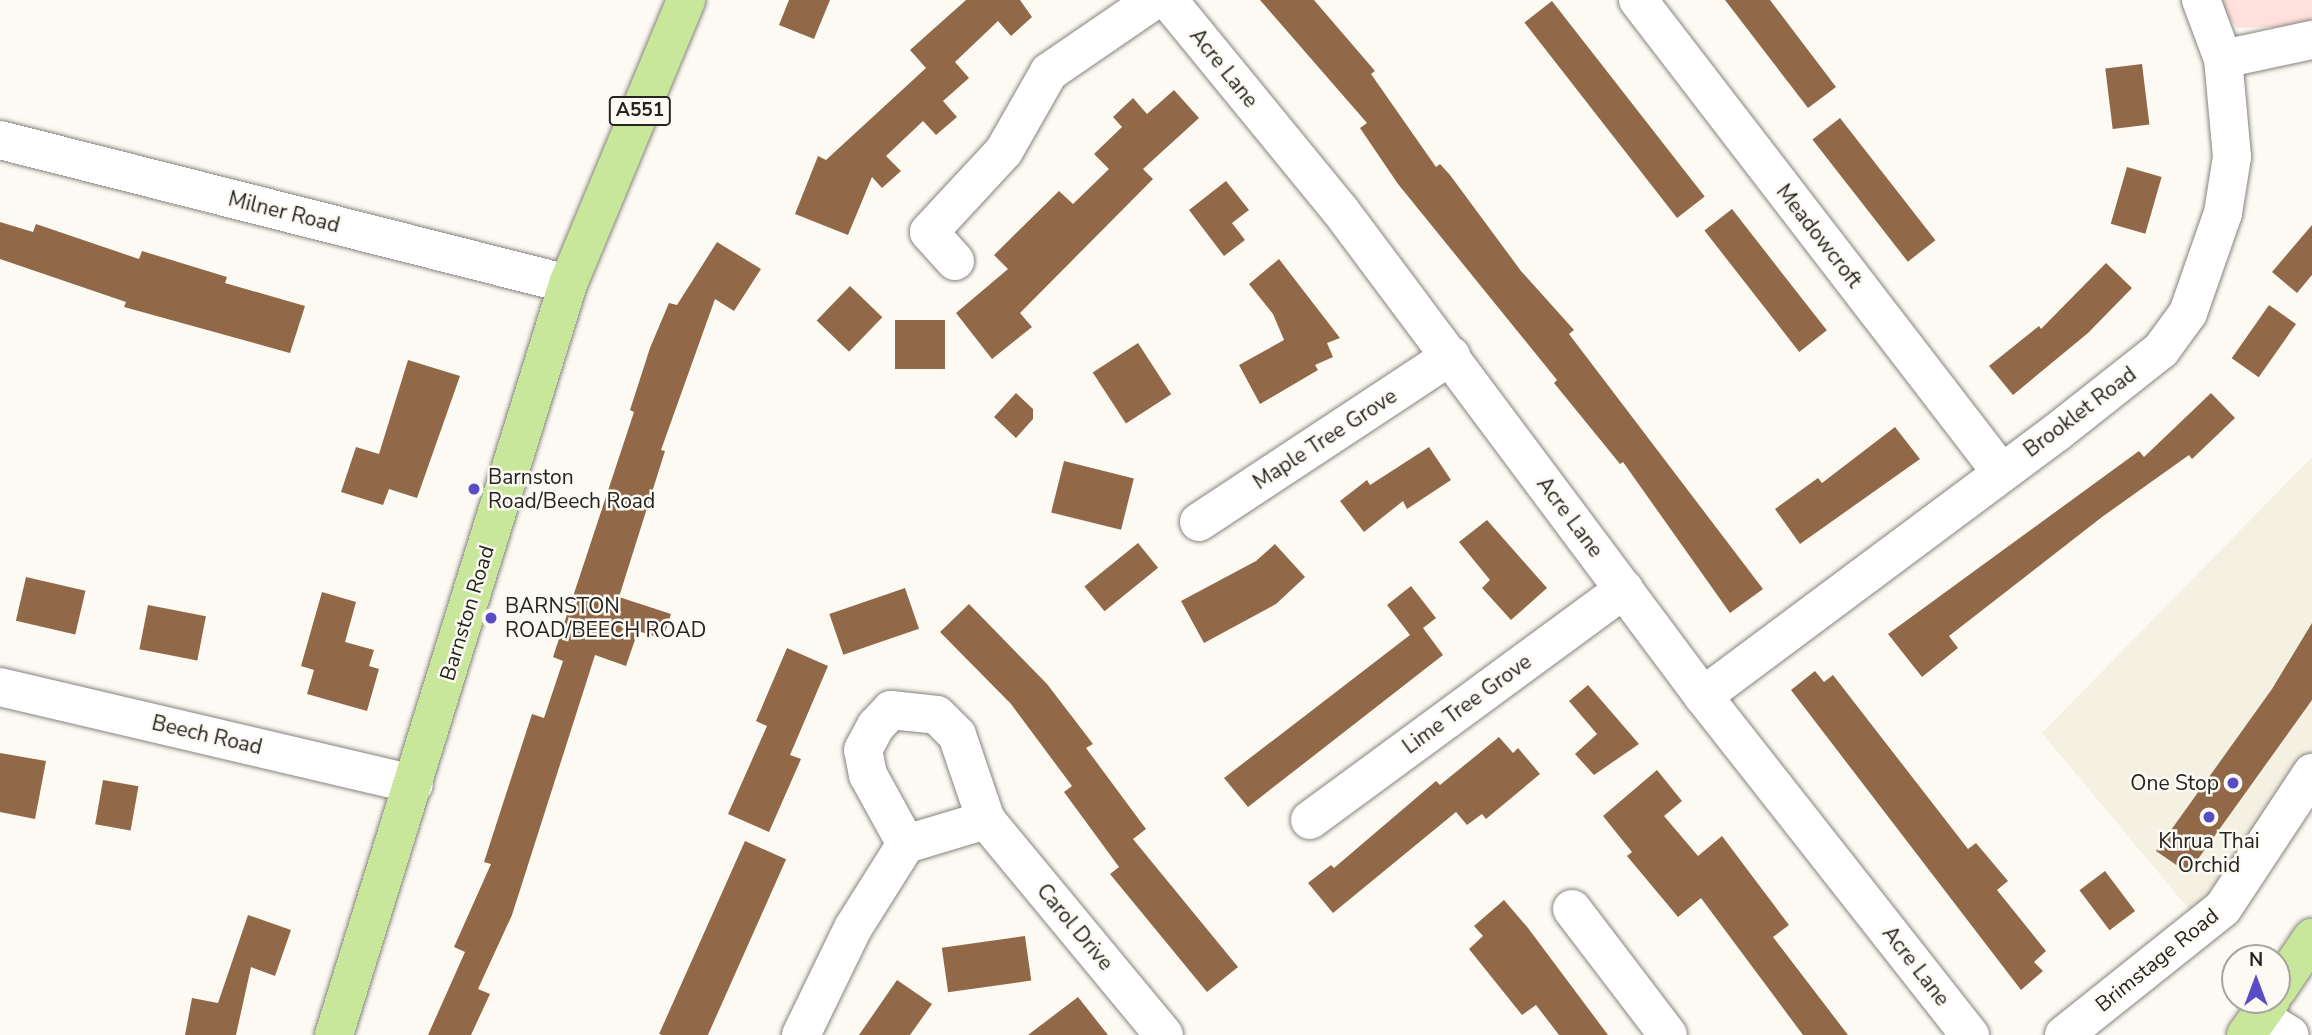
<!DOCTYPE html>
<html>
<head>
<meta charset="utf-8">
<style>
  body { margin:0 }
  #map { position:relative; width:2312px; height:1035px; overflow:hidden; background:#fcfaf3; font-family:"Nunito Sans",sans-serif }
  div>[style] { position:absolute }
  .built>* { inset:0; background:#f4f0e2 }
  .green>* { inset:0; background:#ffe0dc }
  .building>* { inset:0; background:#916949; transform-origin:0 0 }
  .roads { filter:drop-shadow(0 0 2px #86847e) drop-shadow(0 0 2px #86847e) }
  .minor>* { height:38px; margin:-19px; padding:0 19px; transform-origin:19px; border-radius:19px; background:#fff }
  .tertiary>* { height:38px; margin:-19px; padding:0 19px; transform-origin:19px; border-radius:19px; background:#fff }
  .primary>* { height:38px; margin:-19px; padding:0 19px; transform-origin:19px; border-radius:19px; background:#c8e79a }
  .dots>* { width:19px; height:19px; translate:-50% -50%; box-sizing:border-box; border:4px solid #fcfaf3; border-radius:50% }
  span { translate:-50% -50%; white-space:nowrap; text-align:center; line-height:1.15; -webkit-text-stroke:5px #fcfaf3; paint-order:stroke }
  .shield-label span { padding:2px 5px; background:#fcfaf3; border:2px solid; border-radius:5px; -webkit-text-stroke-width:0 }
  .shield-label { font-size:19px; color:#252421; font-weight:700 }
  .street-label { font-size:21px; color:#252421 }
  .poi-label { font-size:21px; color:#252421 }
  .left { translate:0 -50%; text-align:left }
  .right { translate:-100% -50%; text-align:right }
  .north { position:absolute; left:2221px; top:944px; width:70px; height:70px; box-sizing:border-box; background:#fcfaf3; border:2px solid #a6a49f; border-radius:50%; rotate:0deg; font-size:19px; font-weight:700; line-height:28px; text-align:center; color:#252421 }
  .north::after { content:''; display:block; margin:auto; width:24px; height:32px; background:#584dc5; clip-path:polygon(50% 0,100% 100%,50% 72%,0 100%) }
</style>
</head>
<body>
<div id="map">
  <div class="built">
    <i style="clip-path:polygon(2312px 457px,2312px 750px,2193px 914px,2042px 733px)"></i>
  </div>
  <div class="green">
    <i style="clip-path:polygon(2214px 0,2312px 0,2312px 20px,2305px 26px,2238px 28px)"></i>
  </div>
  <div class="building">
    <i style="clip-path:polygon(789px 0,830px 0,814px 39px,779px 25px)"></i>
    <i style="clip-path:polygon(966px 0,1020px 0,1032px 17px,1011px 36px,998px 21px,955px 62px,969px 78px,943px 101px,957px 117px,936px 135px,923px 121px,886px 156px,901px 171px,882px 188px,872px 177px,848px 235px,795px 214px,818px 156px,826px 160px,926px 68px,910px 50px)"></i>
    <i style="clip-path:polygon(1260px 0,1314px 0,1375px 71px,1371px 74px,1436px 167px,1440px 164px,1450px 175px,1521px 271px,1574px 330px,1569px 334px,1763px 589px,1730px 613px,1623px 462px,1620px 464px,1554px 383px,1557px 380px,1398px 184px,1360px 128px,1367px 123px)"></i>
    <i style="clip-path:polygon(1725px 0,1770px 0,1836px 87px,1808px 108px)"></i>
    <i style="left:1552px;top:1px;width:248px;height:35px;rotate:52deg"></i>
    <i style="left:2142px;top:64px;width:61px;height:37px;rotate:83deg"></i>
    <i style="clip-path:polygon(1174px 90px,1199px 118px,1143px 169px,1153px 179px,1020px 313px,1032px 327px,992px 359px,956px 313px,1008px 269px,994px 255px,1059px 191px,1073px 204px,1109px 169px,1094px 154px,1122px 127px,1113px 117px,1133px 98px,1147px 114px)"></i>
    <i style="left:1840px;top:118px;width:155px;height:35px;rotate:52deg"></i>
    <i style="left:2127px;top:167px;width:36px;height:59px;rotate:16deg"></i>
    <i style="clip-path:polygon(1226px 181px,1249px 210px,1232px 223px,1245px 240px,1224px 256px,1189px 210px)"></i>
    <i style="left:1732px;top:209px;width:154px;height:35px;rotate:52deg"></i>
    <i style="clip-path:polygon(0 222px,33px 232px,36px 224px,139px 259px,142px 251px,227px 277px,225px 283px,305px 306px,290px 353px,124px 307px,126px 302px,0 259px)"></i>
    <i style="clip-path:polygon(2312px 225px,2312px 275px,2297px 293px,2272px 272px)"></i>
    <i style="clip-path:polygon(717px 242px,761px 269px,734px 311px,715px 299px,661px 450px,665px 451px,619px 597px,671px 614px,663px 639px,638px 631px,626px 666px,595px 655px,512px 915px,478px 989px,490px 994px,471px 1035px,428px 1035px,465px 952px,454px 947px,491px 864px,484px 862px,532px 714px,544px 718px,563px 661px,553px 657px,634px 412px,630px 410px,650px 348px,669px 303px,677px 305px)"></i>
    <i style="clip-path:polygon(1279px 259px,1340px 338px,1327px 343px,1333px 357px,1315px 365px,1318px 370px,1260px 404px,1239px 365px,1284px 340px,1273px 314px,1249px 284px)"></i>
    <i style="clip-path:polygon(2106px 263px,2132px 288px,2088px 333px,2013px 395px,1989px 366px,2039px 326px,2041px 329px)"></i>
    <i style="left:850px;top:286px;width:45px;height:48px;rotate:44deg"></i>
    <i style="left:2269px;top:305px;width:33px;height:65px;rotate:35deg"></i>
    <i style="left:895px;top:320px;width:50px;height:49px"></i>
    <i style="left:1138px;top:343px;width:61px;height:54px;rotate:57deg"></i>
    <i style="clip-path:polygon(408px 360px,460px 376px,417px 498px,389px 489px,383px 505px,341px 492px,356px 447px,379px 454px)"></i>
    <i style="clip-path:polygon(1016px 393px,1033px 409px,1033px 419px,1016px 438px,994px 417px)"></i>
    <i style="clip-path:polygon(2211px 393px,2235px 418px,2192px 459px,2189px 455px,2102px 517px,1949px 636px,1958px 648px,1922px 677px,1888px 634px,2139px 451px,2144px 457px)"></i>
    <i style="clip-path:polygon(1895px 427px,1920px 459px,1800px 544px,1775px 509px,1818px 478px,1822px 483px)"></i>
    <i style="clip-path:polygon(1429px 447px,1451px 480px,1407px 509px,1403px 501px,1364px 532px,1340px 501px,1367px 480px,1370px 485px)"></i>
    <i style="left:1064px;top:461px;width:72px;height:53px;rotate:14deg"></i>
    <i style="clip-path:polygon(1487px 520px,1547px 588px,1511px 620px,1482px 588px,1490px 580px,1459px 542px)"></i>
    <i style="left:1138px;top:543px;width:32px;height:69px;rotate:51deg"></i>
    <i style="clip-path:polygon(1275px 544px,1305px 577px,1276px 604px,1204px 643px,1181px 601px,1256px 561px)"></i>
    <i style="left:26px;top:577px;width:61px;height:45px;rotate:13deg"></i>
    <i style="clip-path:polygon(1411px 586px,1436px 618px,1423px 628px,1443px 655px,1248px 807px,1224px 778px,1410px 635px,1387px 605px)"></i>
    <i style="left:905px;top:588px;width:43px;height:80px;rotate:71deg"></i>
    <i style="clip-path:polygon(322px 592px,356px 602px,345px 642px,374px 650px,369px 666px,379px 669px,367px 711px,307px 694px,314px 670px,301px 666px)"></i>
    <i style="clip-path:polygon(969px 604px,1047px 684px,1093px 744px,1086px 748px,1146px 829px,1133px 839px,1238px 967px,1207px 992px,1110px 874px,1119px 867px,1064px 792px,1072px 786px,1011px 704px,940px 632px)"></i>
    <i style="left:148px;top:605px;width:59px;height:45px;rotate:11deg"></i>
    <i style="clip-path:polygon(2312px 623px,2312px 700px,2188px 873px,2156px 851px,2272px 689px)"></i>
    <i style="clip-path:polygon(787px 648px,828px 666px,790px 755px,801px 759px,769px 832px,728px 814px,767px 726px,756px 721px)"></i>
    <i style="clip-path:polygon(1815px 671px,1824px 682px,1833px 675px,1968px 849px,1976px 843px,2008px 881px,1997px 890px,2046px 951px,2034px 962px,2043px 971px,2021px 990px,1791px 690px)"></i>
    <i style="clip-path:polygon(1588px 685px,1639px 744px,1594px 775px,1575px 754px,1597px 734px,1569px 701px)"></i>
    <i style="clip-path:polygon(1499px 737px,1513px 753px,1518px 748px,1540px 774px,1486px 819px,1482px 814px,1467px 825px,1456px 812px,1333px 913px,1308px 883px,1331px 865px,1334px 868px,1436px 781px,1440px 785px)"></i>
    <i style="clip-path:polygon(0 753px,46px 761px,35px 819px,0 812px)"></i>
    <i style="clip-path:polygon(1657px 770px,1682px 801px,1664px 816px,1698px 856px,1722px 836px,1789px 925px,1773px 937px,1848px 1035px,1803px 1035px,1701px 898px,1678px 917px,1627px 856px,1632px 852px,1603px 816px)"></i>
    <i style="left:103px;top:780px;width:36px;height:45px;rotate:10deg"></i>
    <i style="left:745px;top:841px;width:45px;height:211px;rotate:24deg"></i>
    <i style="left:2105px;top:871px;width:50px;height:32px;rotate:53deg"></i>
    <i style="clip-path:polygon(1504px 900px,1528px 928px,1608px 1035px,1559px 1035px,1536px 1005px,1522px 1015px,1469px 949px,1483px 936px,1474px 926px)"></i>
    <i style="clip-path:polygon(248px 915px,291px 930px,275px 976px,251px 967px,236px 1035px,185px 1035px,192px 998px,218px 1003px)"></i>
    <i style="left:1025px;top:936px;width:45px;height:84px;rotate:82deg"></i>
    <i style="clip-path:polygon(897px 980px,932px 1004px,910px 1035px,859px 1035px)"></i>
    <i style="clip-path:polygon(1078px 997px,1108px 1035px,1028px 1035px)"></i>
  </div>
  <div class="roads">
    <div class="minor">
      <i style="left:1168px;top:0;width:271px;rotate:50.7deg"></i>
      <i style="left:1340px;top:210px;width:607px;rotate:53.24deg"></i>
      <i style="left:1703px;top:696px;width:432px;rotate:51.8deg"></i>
      <i style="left:1638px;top:0;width:595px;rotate:52.44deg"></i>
      <i style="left:2223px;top:59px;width:91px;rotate:-12.1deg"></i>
      <i style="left:955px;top:261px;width:39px;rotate:-132deg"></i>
      <i style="left:929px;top:232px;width:110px;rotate:-47.2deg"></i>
      <i style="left:1004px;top:151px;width:91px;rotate:-60.3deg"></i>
      <i style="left:1049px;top:72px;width:127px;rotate:-34.4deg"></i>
      <i style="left:1199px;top:522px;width:302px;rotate:-33.4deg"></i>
      <i style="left:0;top:687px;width:425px;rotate:13.2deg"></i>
      <i style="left:1703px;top:696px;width:440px;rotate:-36.7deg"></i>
      <i style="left:2056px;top:433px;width:134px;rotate:-38.3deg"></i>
      <i style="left:2161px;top:350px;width:46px;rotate:-53.9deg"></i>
      <i style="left:2188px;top:313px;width:106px;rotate:-70.7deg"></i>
      <i style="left:2223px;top:213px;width:57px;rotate:-80.9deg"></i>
      <i style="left:2232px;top:157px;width:98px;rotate:-95.2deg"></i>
      <i style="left:2223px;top:59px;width:63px;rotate:-110.4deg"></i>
      <i style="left:1310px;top:820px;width:390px;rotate:-36.3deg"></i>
      <i style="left:906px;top:844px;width:79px;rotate:-118.8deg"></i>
      <i style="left:868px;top:775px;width:25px;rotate:-101deg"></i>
      <i style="left:863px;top:750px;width:27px;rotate:-62deg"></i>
      <i style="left:876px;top:726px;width:22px;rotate:-47deg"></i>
      <i style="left:891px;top:710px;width:46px;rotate:6.2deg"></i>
      <i style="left:937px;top:715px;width:28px;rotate:45deg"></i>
      <i style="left:957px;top:735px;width:90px;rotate:71.2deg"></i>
      <i style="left:986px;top:820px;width:279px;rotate:50.4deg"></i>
      <i style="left:1572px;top:909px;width:158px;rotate:52.7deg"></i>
      <i style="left:2259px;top:1016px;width:36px;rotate:32deg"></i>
      <i style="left:801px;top:1035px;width:119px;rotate:-64.1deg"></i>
      <i style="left:853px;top:928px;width:99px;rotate:-57.8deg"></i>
      <i style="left:906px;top:844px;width:84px;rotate:-16.7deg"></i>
      <i style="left:2064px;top:1035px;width:203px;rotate:-38.6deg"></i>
      <i style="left:2223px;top:908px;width:162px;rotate:-56.6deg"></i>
    </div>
    <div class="tertiary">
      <i style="left:0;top:140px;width:586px;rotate:14.23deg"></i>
    </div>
    <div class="primary">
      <i style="left:2277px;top:990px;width:63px;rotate:-56.1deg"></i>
      <i style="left:334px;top:1035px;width:787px;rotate:-72.69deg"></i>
      <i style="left:568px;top:284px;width:308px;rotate:-67.4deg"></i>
      <i style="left:2246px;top:1035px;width:43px;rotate:-54.5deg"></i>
    </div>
  </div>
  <div class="dots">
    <i style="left:474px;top:489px;background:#584dc5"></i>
    <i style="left:491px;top:618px;background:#584dc5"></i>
    <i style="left:2233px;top:783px;background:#584dc5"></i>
    <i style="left:2209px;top:817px;background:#584dc5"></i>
  </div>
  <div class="shield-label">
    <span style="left:640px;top:111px">A551</span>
  </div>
  <div class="street-label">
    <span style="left:1224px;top:68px;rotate:51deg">Acre Lane</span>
    <span style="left:284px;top:212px;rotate:14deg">Milner Road</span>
    <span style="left:1819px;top:236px;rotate:52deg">Meadowcroft</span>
    <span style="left:2080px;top:412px;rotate:-37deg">Brooklet Road</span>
    <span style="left:1325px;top:439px;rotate:-33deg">Maple Tree Grove</span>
    <span style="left:1570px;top:517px;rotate:53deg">Acre Lane</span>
    <span style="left:467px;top:613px;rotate:-73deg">Barnston Road</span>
    <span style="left:1467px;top:704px;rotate:-36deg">Lime Tree Grove</span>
    <span style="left:207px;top:735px;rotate:13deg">Beech Road</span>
    <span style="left:1075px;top:927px;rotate:50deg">Carol Drive</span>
    <span style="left:2157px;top:960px;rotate:-39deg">Brimstage Road</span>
    <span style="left:1916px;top:966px;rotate:52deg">Acre Lane</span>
  </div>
  <div class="poi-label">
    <span class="left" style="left:488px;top:489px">Barnston<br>Road/Beech Road</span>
    <span class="left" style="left:505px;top:618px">BARNSTON<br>ROAD/BEECH ROAD</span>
    <span class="right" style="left:2219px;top:783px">One Stop</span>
    <span style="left:2209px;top:853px">Khrua Thai<br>Orchid</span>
  </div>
  <div class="north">N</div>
</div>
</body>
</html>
